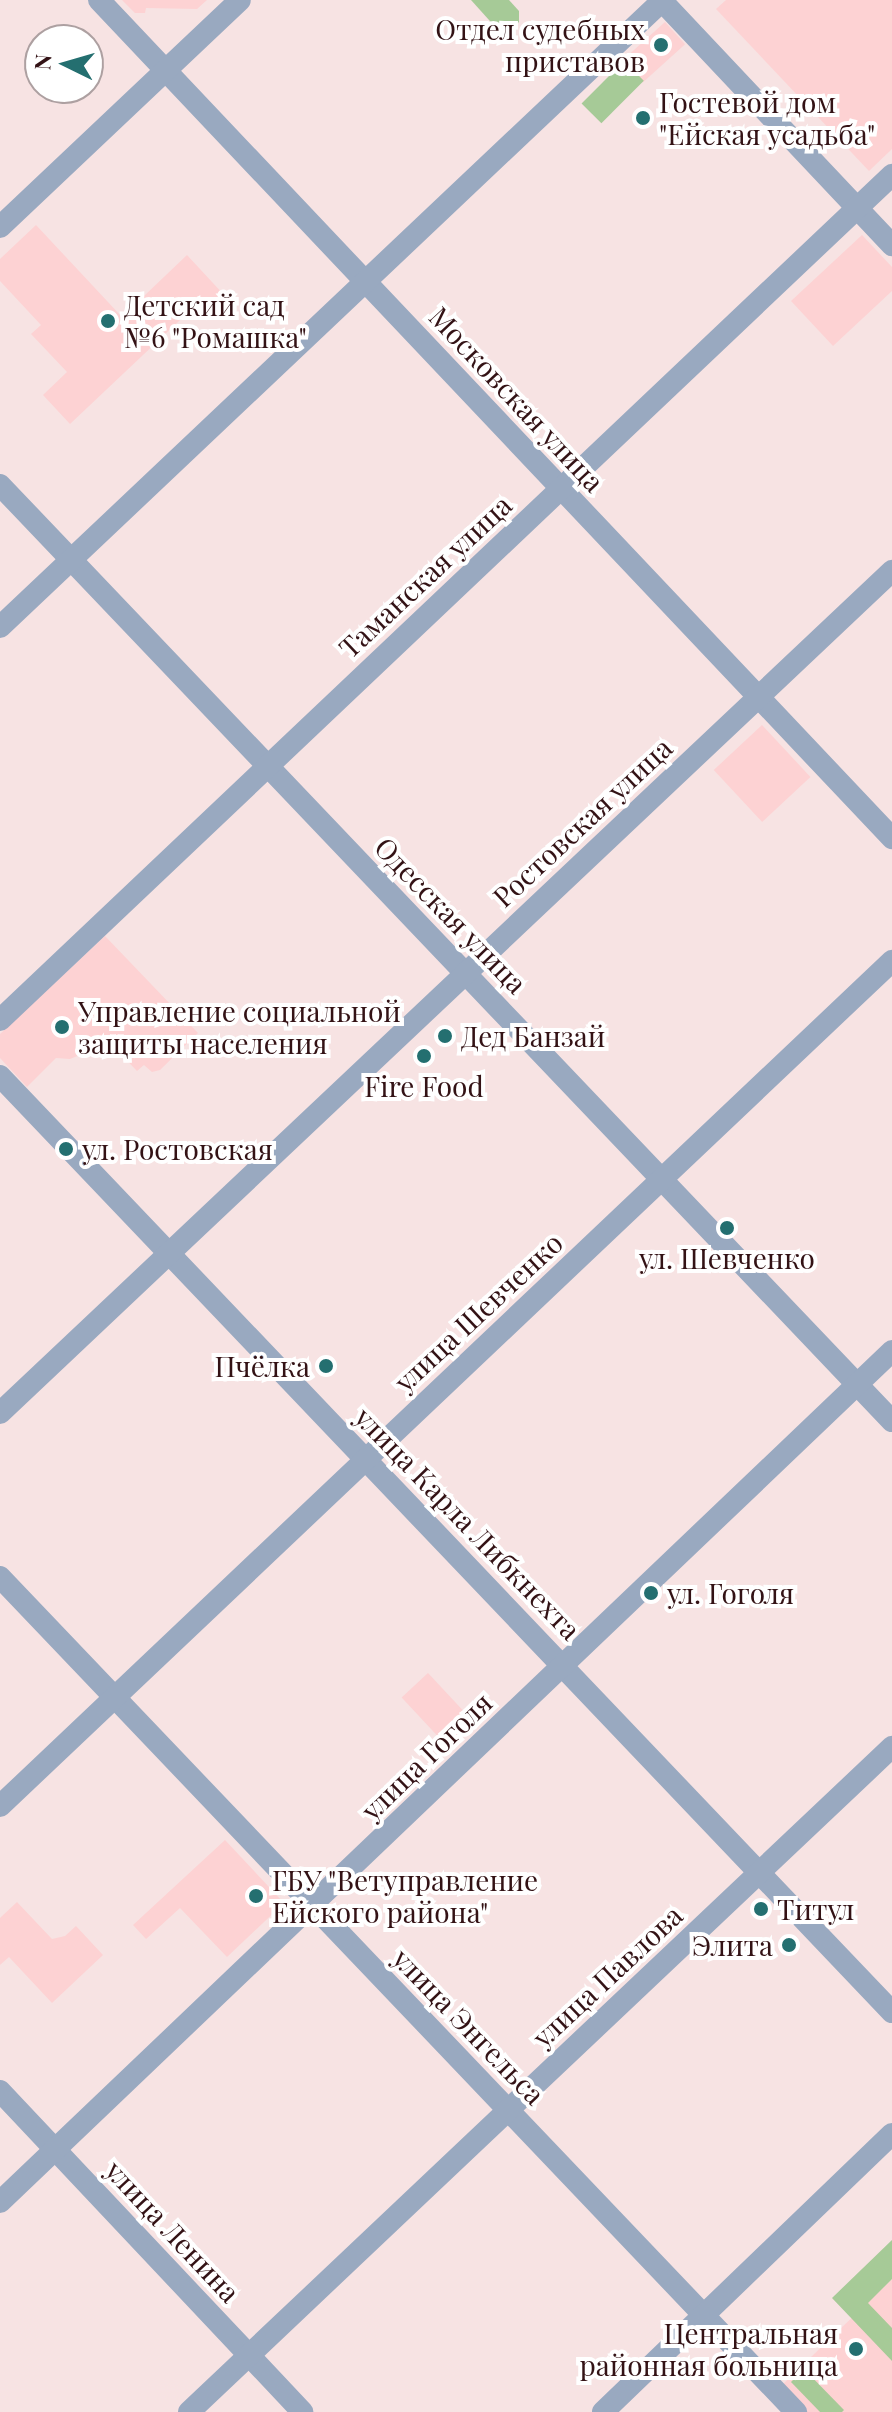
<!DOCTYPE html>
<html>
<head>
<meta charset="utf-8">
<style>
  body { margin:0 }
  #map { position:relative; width:892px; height:2412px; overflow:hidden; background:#f7e3e3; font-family:"Playfair Display",serif }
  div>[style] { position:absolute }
  .built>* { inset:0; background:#fdd2d3; transform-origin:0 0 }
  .green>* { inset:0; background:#a6ca97; transform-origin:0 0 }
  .minor>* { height:22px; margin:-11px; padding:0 11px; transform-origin:11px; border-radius:11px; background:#99a9c0 }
  .dots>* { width:22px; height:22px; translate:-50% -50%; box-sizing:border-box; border:4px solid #fff; border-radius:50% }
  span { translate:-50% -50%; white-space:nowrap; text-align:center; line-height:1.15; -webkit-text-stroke:8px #fff; paint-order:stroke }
  .poi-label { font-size:28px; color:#331215 }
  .right { translate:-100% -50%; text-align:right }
  .left { translate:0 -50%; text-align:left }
  .street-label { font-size:28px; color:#331215 }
  .north { position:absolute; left:24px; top:24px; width:80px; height:80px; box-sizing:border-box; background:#fff; border:2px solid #ada0a1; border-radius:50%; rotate:275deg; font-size:22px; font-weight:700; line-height:32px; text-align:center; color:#331215 }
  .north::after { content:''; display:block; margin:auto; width:28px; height:36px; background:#246f70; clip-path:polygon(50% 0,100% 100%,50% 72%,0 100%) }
</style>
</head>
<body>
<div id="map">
  <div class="built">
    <i style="clip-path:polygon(122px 0,207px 0,197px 9px,146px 8px,145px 13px,135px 13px)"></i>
    <i style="clip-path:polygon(726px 0,892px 0,892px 149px,869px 171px,716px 9px)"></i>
    <i style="left:665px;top:22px;width:30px;height:57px;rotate:48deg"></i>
    <i style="clip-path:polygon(36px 225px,122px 317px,187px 255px,225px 296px,206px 314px,197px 304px,70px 424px,43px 395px,67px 372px,31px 334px,41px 325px,0 281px,0 259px)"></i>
    <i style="clip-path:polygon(862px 235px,892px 267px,892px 291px,833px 346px,791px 301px)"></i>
    <i style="left:762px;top:725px;width:71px;height:66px;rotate:47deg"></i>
    <i style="clip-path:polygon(105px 936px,198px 1033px,160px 1070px,152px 1072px,144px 1065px,137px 1071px,110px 1043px,70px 1059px,56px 1058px,27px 1087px,0 1058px,0 1034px)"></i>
    <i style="left:428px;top:1673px;width:67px;height:36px;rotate:47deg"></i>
    <i style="clip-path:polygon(225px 1840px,284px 1903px,227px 1957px,180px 1908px,146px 1939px,133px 1925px)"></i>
    <i style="clip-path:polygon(17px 1902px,52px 1939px,65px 1936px,76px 1926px,103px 1955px,52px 2003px,9px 1957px,0 1965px,0 1918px)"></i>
    <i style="clip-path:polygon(892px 2279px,892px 2412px,800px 2412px,781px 2386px)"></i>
  </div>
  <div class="green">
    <i style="clip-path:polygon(471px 0,509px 0,519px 11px,519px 22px,510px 30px,498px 30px)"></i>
    <i style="left:624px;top:61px;width:28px;height:60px;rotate:45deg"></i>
    <i style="clip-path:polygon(892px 2240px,892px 2279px,868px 2303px,892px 2328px,892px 2361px,832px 2298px)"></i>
    <i style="clip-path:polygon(804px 2369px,844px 2410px,842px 2412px,820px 2412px,791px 2382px)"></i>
  </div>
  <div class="minor">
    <i style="left:99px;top:0;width:1154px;rotate:46.58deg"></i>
    <i style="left:661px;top:0;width:337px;rotate:46.7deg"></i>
    <i style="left:0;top:227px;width:330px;rotate:-43.4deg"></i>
    <i style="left:0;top:485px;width:1293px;rotate:46.38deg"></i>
    <i style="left:0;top:627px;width:911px;rotate:-43.4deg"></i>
    <i style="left:0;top:1020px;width:1229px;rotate:-43.45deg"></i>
    <i style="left:0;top:1076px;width:1293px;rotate:46.38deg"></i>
    <i style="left:0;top:1413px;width:1227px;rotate:-43.35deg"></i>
    <i style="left:0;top:1577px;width:1154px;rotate:46.37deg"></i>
    <i style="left:0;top:1806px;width:1229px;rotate:-43.45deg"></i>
    <i style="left:0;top:2091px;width:441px;rotate:46.7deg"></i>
    <i style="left:0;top:2202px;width:1233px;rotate:-43.65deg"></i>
    <i style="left:189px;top:2412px;width:968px;rotate:-43.41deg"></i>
    <i style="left:603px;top:2412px;width:401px;rotate:-43.9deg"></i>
  </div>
  <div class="dots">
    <i style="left:661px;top:45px;background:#246f70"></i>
    <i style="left:643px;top:118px;background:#246f70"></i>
    <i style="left:108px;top:321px;background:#246f70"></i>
    <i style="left:62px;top:1027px;background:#246f70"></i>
    <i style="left:445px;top:1036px;background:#246f70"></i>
    <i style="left:424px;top:1056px;background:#246f70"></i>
    <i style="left:66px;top:1149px;background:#246f70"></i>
    <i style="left:727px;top:1228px;background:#246f70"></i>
    <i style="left:326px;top:1366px;background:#246f70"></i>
    <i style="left:651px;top:1593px;background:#246f70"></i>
    <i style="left:256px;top:1896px;background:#246f70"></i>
    <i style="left:761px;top:1909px;background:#246f70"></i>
    <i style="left:789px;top:1945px;background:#246f70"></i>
    <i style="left:856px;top:2349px;background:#246f70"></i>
  </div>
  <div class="poi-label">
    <span class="right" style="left:645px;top:45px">Отдел судебных<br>приставов</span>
    <span class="left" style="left:659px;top:118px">Гостевой дом<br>"Ейская усадьба"</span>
    <span class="left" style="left:124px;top:321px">Детский сад<br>№6 "Ромашка"</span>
    <span class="left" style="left:78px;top:1027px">Управление социальной<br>защиты населения</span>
    <span class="left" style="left:461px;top:1036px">Дед Банзай</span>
    <span style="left:424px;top:1086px">Fire Food</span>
    <span class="left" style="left:82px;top:1149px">ул. Ростовская</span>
    <span style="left:727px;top:1258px">ул. Шевченко</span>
    <span class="right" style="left:310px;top:1366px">Пчёлка</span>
    <span class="left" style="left:667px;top:1593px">ул. Гоголя</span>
    <span class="left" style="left:272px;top:1896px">ГБУ "Ветуправление<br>Ейского района"</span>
    <span class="left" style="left:777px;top:1909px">Титул</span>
    <span class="right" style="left:773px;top:1945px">Элита</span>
    <span class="right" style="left:838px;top:2349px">Центральная<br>районная больница</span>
  </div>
  <div class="street-label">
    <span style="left:517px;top:399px;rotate:47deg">Московская улица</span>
    <span style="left:425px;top:576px;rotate:-43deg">Таманская улица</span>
    <span style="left:582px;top:822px;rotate:-43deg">Ростовская улица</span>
    <span style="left:451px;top:915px;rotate:46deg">Одесская улица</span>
    <span style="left:478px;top:1312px;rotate:-43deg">улица Шевченко</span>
    <span style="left:468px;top:1523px;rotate:46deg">улица Карла Либкнехта</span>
    <span style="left:426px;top:1756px;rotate:-44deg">улица Гоголя</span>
    <span style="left:607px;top:1976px;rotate:-43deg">улица Павлова</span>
    <span style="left:469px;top:2026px;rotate:46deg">улица Энгельса</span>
    <span style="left:173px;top:2231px;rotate:47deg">улица Ленина</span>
  </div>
  <div class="north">N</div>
</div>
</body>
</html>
